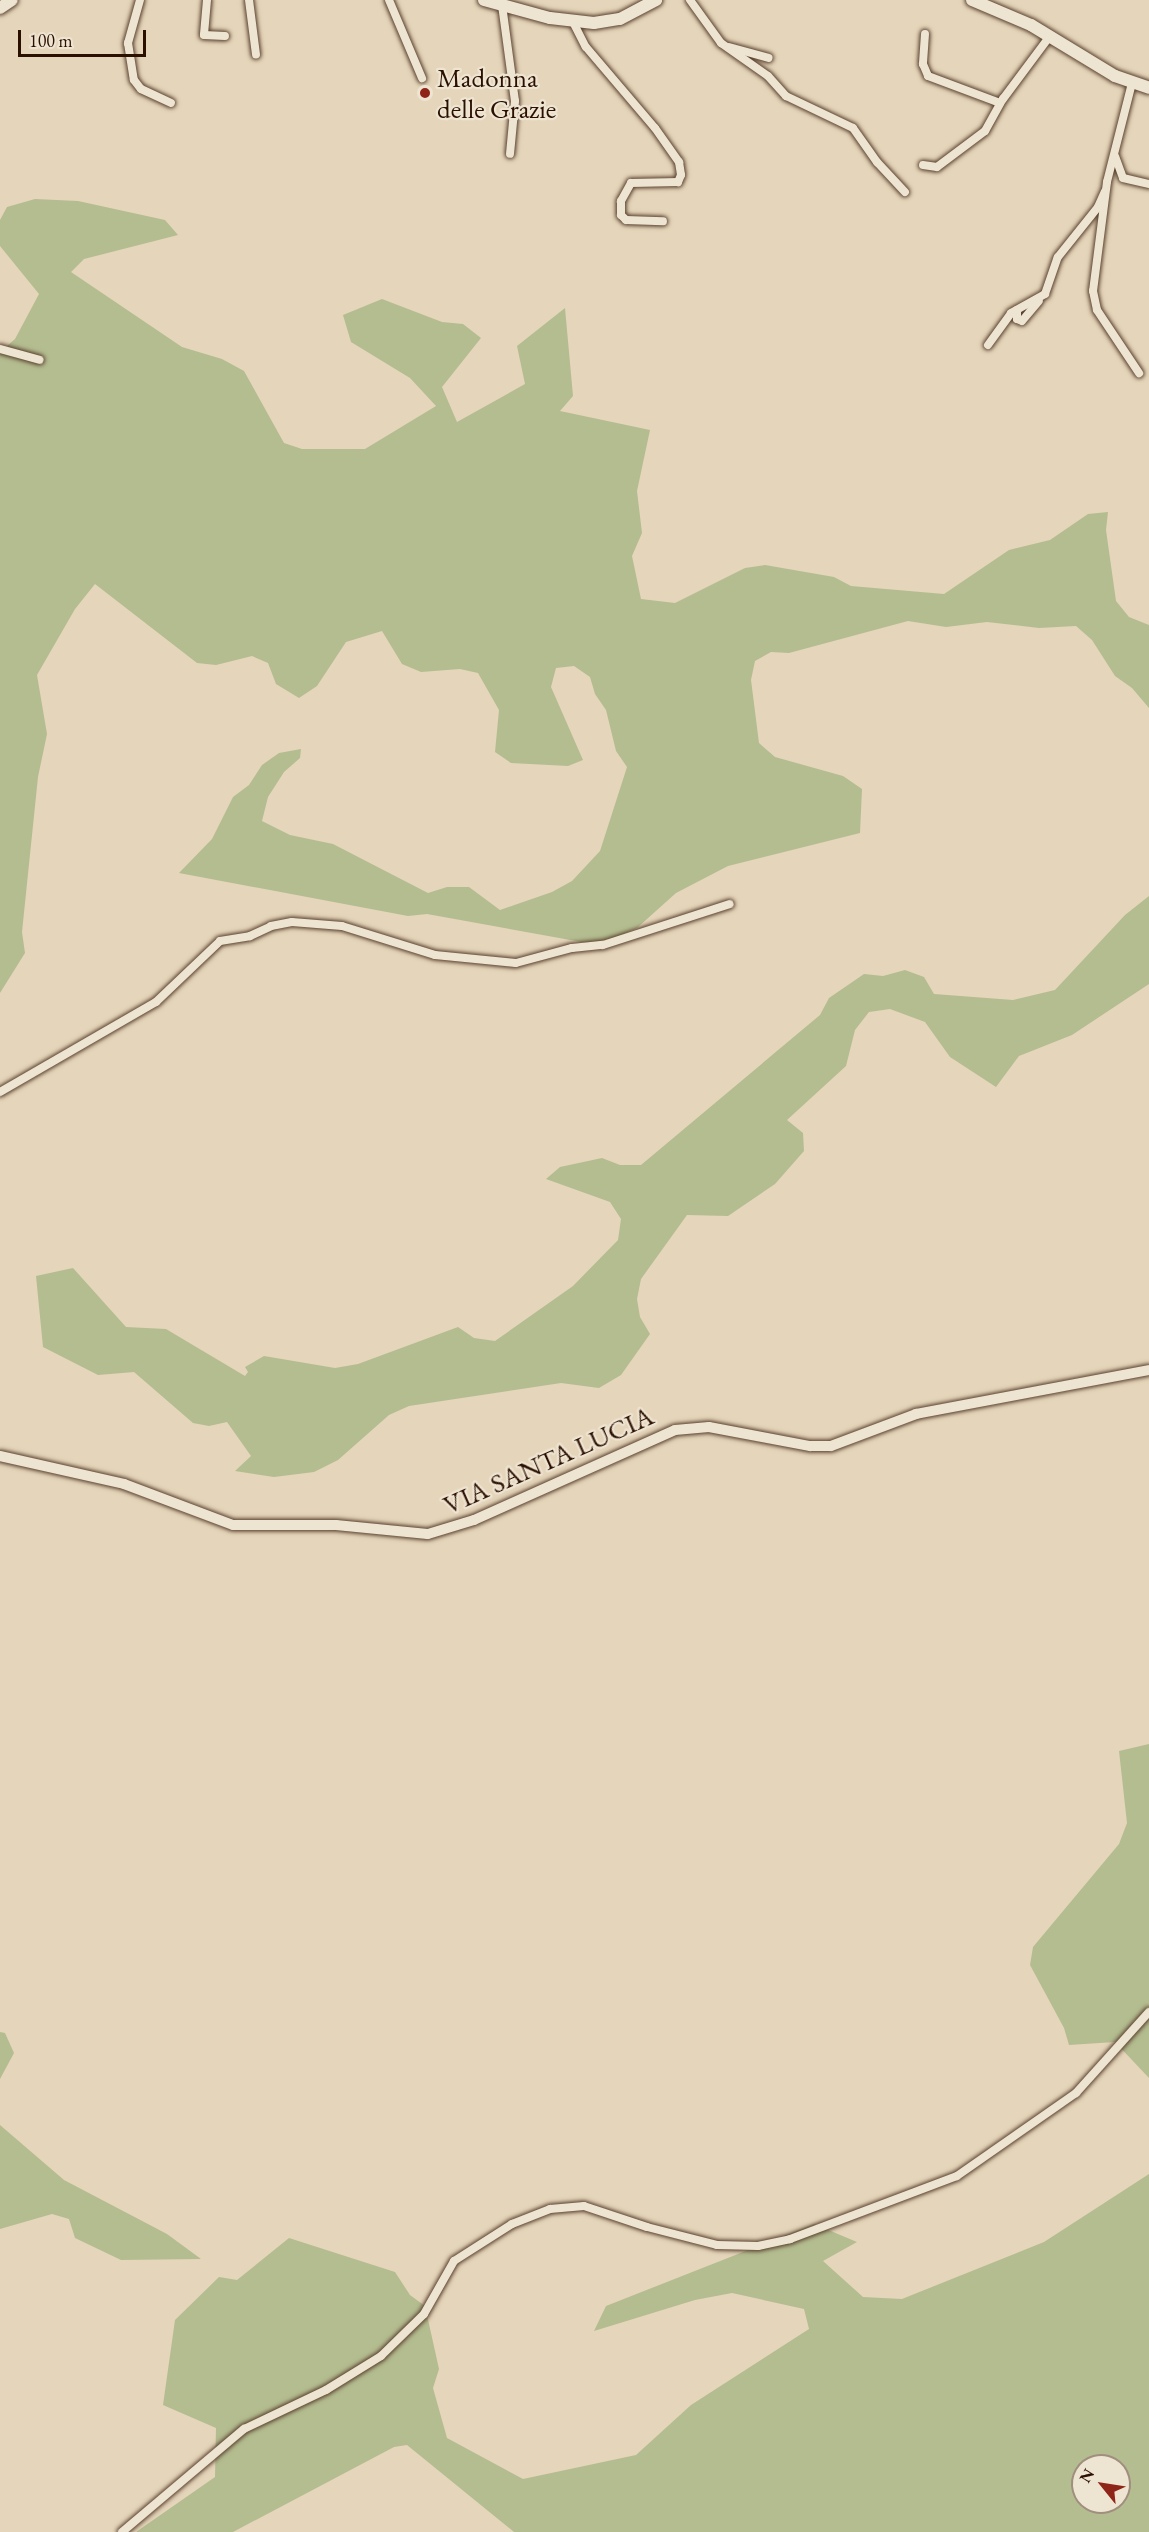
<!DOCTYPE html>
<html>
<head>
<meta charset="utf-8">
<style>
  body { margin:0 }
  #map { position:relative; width:1149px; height:2532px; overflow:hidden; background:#e5d5ba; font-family:"EB Garamond",serif }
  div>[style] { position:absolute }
  .green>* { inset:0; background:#b4bd90 }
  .roads { filter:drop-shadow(0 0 2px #5a412e) drop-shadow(0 0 2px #5a412e) }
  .minor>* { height:8px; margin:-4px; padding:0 4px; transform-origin:4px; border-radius:4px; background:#eee4d2 }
  .tertiary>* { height:10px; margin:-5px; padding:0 5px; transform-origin:5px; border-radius:5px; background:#eee4d2 }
  .secondary>* { height:12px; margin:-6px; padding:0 6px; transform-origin:6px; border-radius:6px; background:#eee4d2 }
  .dots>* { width:16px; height:16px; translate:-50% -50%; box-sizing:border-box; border:3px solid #eee4d2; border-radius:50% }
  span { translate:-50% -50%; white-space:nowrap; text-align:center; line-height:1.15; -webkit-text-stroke:4.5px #eee4d2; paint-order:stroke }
  .poi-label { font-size:27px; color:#2b1000 }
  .left { translate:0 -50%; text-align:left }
  .street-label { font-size:27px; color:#2b1000 }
  .north { position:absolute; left:1071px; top:2454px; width:60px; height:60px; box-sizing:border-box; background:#eee4d2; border:2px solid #a08f7e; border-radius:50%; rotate:300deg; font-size:16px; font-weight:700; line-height:24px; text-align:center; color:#2b1000 }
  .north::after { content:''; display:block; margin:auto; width:21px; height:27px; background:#8f2418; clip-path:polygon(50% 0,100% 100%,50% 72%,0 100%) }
  .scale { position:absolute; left:18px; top:30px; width:128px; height:27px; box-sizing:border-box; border:3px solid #2b1000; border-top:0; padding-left:8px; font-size:18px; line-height:21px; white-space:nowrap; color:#2b1000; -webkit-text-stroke:4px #eee4d2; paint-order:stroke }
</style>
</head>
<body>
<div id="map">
  <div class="green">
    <i style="clip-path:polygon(35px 199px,78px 201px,165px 220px,178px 235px,84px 259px,71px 272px,182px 347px,222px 359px,244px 371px,284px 443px,302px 449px,365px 449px,436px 406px,410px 378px,351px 342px,343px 315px,382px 299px,442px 322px,463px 324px,481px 338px,442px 387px,457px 422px,525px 384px,517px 346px,565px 308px,573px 396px,560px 411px,650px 430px,637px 491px,642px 533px,632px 556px,641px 599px,675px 603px,745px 568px,765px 565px,834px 577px,851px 586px,944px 594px,1009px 550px,1050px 540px,1088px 514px,1108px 512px,1106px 530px,1116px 601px,1129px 617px,1149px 625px,1149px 708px,1132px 688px,1115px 676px,1092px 640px,1076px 626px,1039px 628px,987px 622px,946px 627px,908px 621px,789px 653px,771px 652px,755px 661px,751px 680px,759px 743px,775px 757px,843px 776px,862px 789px,860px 833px,728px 866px,676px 893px,637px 928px,598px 945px,427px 914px,408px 916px,179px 873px,212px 839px,233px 797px,249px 785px,262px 765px,279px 753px,301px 749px,300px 758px,284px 772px,268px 797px,262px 821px,290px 835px,333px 844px,428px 893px,447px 887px,469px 887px,500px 910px,552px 892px,572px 881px,600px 851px,627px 767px,616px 751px,606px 710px,595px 694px,590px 677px,574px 666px,556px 668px,551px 687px,583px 760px,568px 766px,511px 763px,495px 752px,499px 710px,478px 673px,460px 669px,421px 672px,402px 664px,382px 631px,346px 642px,317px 686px,299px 698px,276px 684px,268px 663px,252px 656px,216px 665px,197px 663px,95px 584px,75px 609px,37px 675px,47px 734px,38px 777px,22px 932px,25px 953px,0 993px,0 352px,15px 339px,39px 294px,0 246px,0 220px,7px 207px)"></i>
    <i style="clip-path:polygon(1149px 896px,1149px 984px,1072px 1035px,1019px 1056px,996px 1087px,950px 1057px,925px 1022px,890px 1009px,869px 1012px,855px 1030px,846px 1066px,787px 1120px,803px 1133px,804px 1151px,775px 1184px,728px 1216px,687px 1215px,641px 1279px,637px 1299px,640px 1317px,650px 1334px,621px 1375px,599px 1388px,561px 1383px,409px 1406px,389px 1415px,338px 1460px,314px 1472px,274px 1477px,235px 1471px,251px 1456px,227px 1422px,209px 1426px,193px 1423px,134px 1372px,98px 1375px,43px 1347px,36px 1276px,73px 1268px,126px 1327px,166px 1329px,245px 1376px,248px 1372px,245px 1367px,264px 1356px,335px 1368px,358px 1364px,458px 1327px,474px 1338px,495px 1341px,573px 1286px,618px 1240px,621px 1219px,610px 1202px,546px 1179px,560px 1167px,602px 1158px,620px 1165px,641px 1165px,820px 1015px,829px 998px,864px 974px,883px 976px,905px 970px,924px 977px,934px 994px,1013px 1000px,1055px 990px,1125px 915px)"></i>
    <i style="clip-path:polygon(1149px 1744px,1149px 2078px,1115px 2042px,1069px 2045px,1064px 2028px,1030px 1965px,1033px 1947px,1119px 1844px,1127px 1823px,1119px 1751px)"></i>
    <i style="clip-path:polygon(0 2032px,5px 2033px,14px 2053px,0 2079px)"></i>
    <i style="clip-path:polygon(0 2125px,64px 2180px,167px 2234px,201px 2259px,121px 2260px,75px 2238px,69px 2219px,52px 2214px,0 2229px)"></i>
    <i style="clip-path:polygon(evenodd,1149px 2174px,1149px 2532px,514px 2532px,407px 2445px,394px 2447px,233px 2532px,136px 2532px,215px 2477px,216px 2428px,163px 2405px,175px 2320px,219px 2277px,237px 2280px,289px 2238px,395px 2272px,410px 2295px,425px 2306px,439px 2369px,433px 2388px,447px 2438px,523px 2479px,636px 2455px,691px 2405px,809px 2329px,804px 2309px,732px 2293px,695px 2300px,594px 2331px,606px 2306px,814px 2224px,857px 2242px,823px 2261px,863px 2297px,902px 2299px,1044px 2242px,1149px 2174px,1083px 2466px,1119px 2466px,1119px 2502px,1083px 2502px,1083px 2466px)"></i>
  </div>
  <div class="roads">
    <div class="minor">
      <i style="left:140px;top:0;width:45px;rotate:105.6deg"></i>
      <i style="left:128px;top:43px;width:37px;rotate:81deg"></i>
      <i style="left:134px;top:80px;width:11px;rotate:52deg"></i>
      <i style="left:141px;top:89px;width:33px;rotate:25deg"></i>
      <i style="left:207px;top:0;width:35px;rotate:95deg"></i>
      <i style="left:204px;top:35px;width:21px;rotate:3deg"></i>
      <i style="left:249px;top:0;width:55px;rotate:82.7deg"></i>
      <i style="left:389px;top:0;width:85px;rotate:67.1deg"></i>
      <i style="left:690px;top:0;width:53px;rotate:54.2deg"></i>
      <i style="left:721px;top:43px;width:57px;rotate:35.1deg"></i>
      <i style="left:768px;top:76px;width:27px;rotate:48deg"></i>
      <i style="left:786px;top:96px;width:74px;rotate:25.5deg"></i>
      <i style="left:853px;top:128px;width:42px;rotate:54.8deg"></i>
      <i style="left:877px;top:162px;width:41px;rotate:47deg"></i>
      <i style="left:502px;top:5px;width:97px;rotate:82.3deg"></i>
      <i style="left:515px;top:101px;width:53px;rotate:95.4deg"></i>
      <i style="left:573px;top:22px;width:28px;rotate:63deg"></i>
      <i style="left:586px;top:47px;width:106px;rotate:49.6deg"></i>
      <i style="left:655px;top:128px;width:42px;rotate:54.8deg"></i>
      <i style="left:679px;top:162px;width:13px;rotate:81deg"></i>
      <i style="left:681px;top:175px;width:8px;rotate:113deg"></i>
      <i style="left:678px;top:182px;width:47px;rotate:178.8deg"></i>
      <i style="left:631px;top:183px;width:21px;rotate:119deg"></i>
      <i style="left:621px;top:201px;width:14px;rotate:90deg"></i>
      <i style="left:621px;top:215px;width:7px;rotate:45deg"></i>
      <i style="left:626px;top:220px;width:37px;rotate:2deg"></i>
      <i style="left:925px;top:34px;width:30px;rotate:94deg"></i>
      <i style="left:923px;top:64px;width:13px;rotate:67deg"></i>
      <i style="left:928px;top:76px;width:77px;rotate:20.6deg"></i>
      <i style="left:729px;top:47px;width:41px;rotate:15.4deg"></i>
      <i style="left:1132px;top:83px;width:102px;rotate:104.2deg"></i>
      <i style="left:1107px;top:182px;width:110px;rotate:97.3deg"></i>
      <i style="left:1093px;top:291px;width:19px;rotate:78deg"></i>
      <i style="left:1097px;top:310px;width:76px;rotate:56.3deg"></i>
      <i style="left:1115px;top:156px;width:23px;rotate:70deg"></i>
      <i style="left:1123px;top:178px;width:27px;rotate:13deg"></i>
      <i style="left:923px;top:165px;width:14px;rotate:8deg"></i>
      <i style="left:937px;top:167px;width:60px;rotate:-36.9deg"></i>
      <i style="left:985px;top:131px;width:37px;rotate:-61deg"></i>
      <i style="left:1003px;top:99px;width:79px;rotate:-53.3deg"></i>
      <i style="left:1017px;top:310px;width:9px;rotate:90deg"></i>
      <i style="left:1017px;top:319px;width:5px;rotate:22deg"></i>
      <i style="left:1022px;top:321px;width:26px;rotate:-50deg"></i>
      <i style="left:988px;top:345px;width:39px;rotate:-54deg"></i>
      <i style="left:1011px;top:313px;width:39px;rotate:-29deg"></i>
      <i style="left:1045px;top:294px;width:39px;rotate:-71deg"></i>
      <i style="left:1058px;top:257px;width:64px;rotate:-51.3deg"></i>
      <i style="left:1098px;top:207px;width:17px;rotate:-66deg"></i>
      <i style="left:0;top:349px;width:41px;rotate:15.4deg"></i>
      <i style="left:0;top:1092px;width:180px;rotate:-30deg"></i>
      <i style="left:156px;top:1002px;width:88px;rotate:-43.6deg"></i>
      <i style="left:220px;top:941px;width:30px;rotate:-9deg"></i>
      <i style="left:250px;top:936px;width:23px;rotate:-25deg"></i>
      <i style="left:271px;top:926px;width:21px;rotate:-11deg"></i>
      <i style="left:292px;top:922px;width:50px;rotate:4.6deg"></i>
      <i style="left:342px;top:926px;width:97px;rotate:17.3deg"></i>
      <i style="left:435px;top:955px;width:81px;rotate:5.6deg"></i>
      <i style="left:516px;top:963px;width:58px;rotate:-15deg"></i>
      <i style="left:572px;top:948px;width:31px;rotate:-6deg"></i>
      <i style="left:603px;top:945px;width:133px;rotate:-17.9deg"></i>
      <i style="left:122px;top:2532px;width:160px;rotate:-40.2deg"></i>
      <i style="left:244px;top:2429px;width:91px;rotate:-25.4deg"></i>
      <i style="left:326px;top:2390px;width:65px;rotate:-31.7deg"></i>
      <i style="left:381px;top:2356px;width:60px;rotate:-44.3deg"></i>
      <i style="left:424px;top:2314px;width:61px;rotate:-60.5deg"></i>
      <i style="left:454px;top:2261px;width:69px;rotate:-32.5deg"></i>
      <i style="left:512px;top:2224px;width:41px;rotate:-21.5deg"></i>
      <i style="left:550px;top:2209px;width:34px;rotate:-5deg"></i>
      <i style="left:584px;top:2206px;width:66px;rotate:18.4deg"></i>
      <i style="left:647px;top:2227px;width:72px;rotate:14.4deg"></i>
      <i style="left:717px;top:2245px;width:41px;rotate:1.4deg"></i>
      <i style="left:758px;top:2246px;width:33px;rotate:-12deg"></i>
      <i style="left:790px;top:2239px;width:178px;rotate:-20.7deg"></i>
      <i style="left:957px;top:2176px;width:145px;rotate:-34.9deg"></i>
      <i style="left:1076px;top:2093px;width:109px;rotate:-48deg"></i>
    </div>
    <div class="tertiary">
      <i style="left:0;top:1456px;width:127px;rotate:12.7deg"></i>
      <i style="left:124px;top:1484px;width:116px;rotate:20.6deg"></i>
      <i style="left:233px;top:1525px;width:103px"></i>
      <i style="left:336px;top:1525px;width:92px;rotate:5.6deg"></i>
      <i style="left:428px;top:1534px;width:48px;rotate:-16.9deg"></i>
      <i style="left:474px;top:1520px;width:220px;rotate:-24.1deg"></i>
      <i style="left:675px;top:1430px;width:34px;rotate:-5deg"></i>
      <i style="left:709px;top:1427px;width:103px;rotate:10.7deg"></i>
      <i style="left:810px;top:1446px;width:21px"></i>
      <i style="left:831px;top:1446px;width:91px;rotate:-20.6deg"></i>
      <i style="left:916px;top:1414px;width:237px;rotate:-10.7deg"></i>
    </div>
    <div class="secondary">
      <i style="left:484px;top:0;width:68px;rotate:15.3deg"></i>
      <i style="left:550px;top:18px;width:44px;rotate:6.5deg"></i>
      <i style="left:594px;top:23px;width:26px;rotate:-9deg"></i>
      <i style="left:620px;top:19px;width:41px;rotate:-27.8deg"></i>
      <i style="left:972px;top:0;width:64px;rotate:23deg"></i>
      <i style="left:1031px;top:25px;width:98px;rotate:31.3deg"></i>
      <i style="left:1115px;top:76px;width:36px;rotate:19deg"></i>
      <i style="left:0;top:8px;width:14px;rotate:-34deg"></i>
    </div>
  </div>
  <div class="dots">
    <i style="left:425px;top:93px;background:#8f2418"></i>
  </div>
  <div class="poi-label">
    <span class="left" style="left:437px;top:93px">Madonna<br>delle Grazie</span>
  </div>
  <div class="street-label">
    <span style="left:548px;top:1460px;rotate:-24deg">VIA SANTA LUCIA</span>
  </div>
  <div class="north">N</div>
  <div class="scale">100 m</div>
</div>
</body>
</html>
